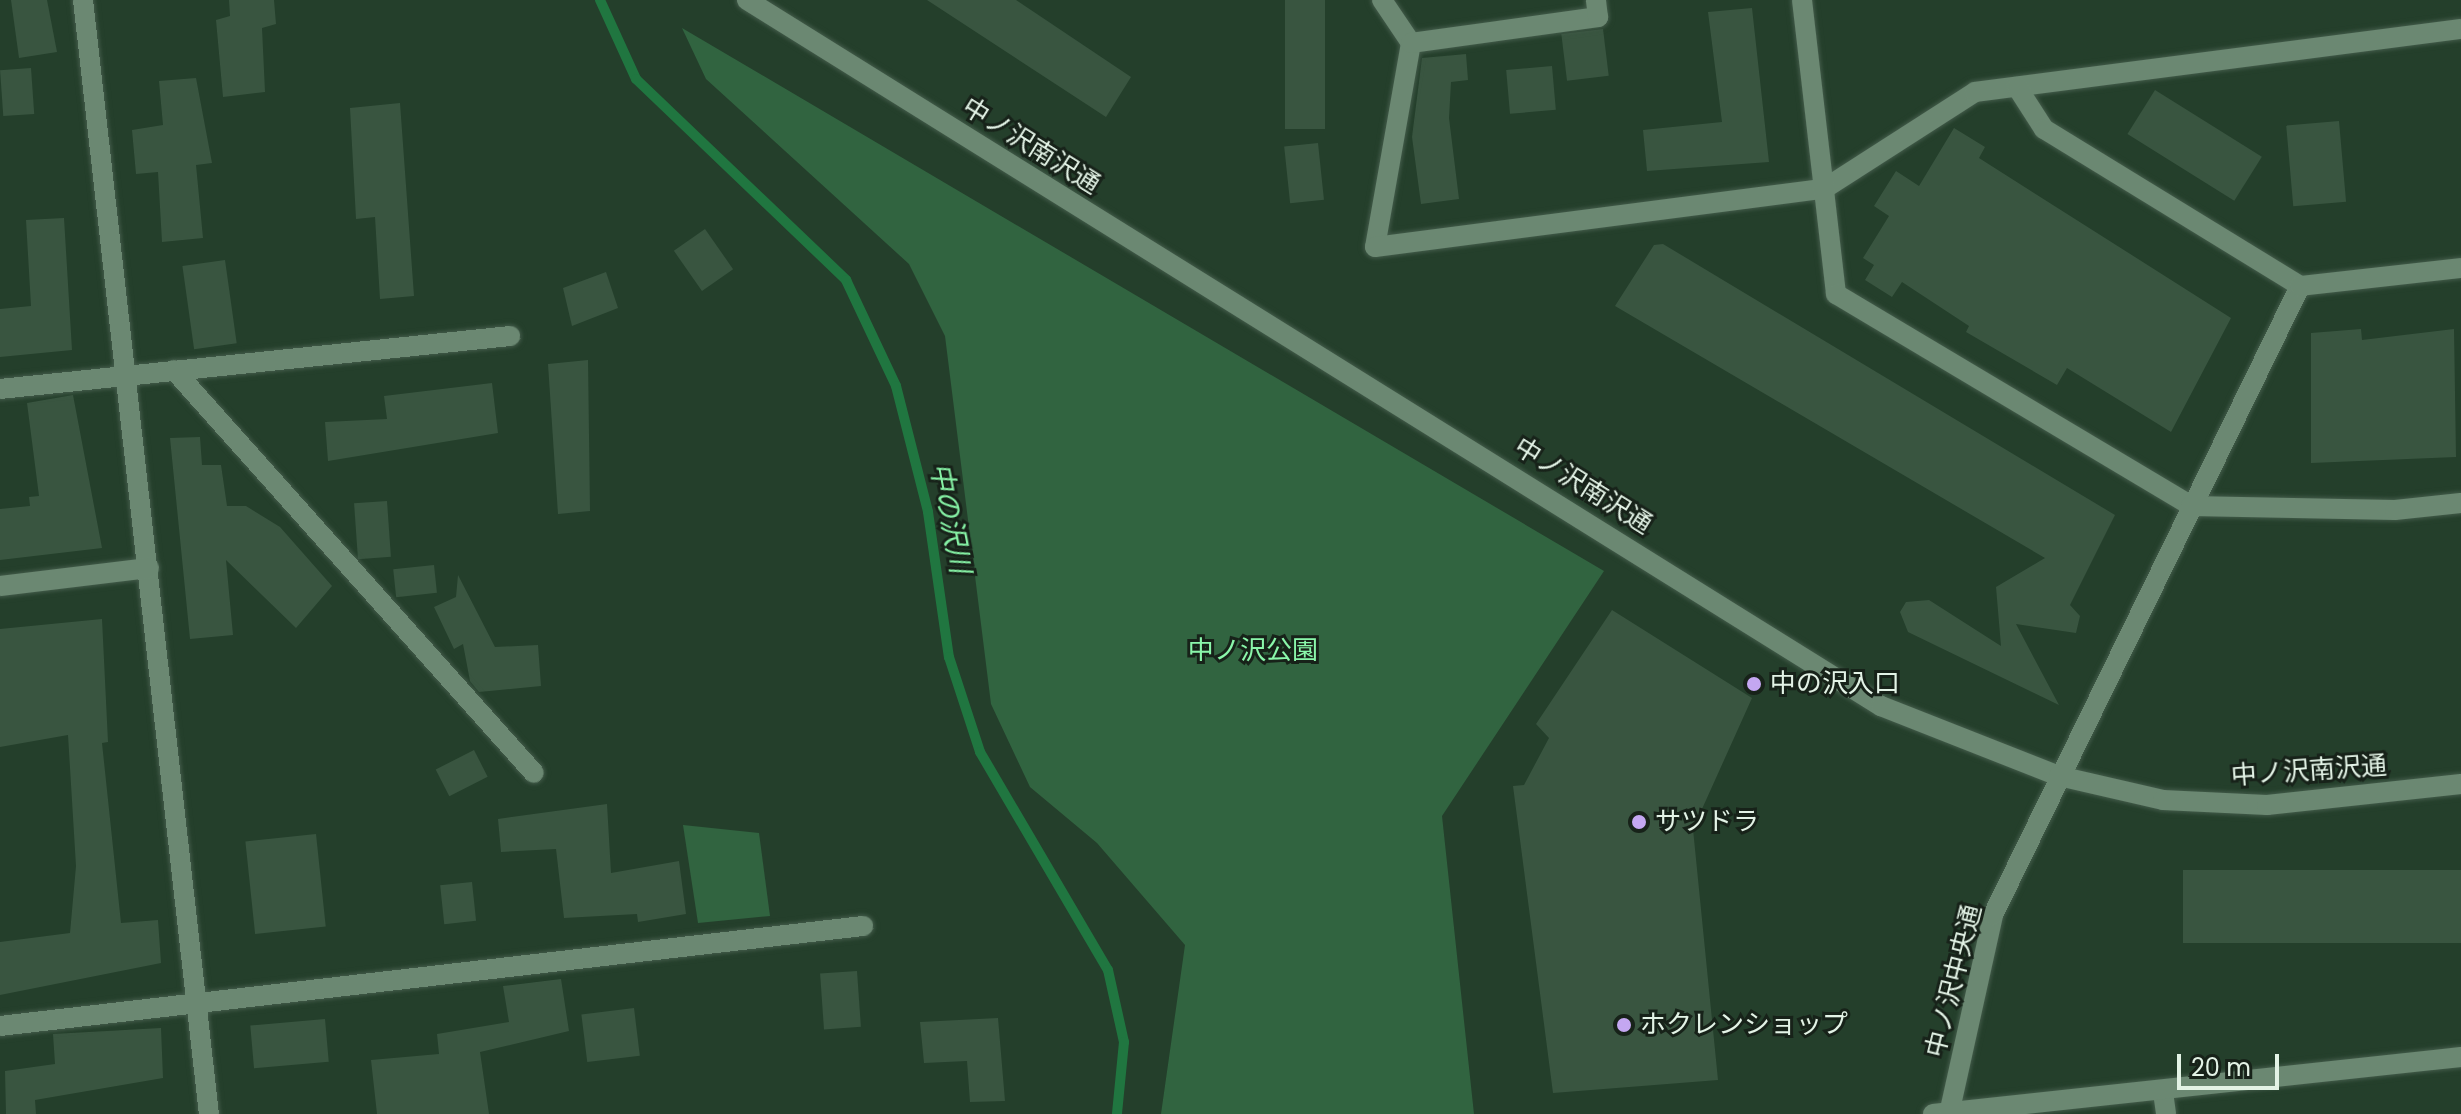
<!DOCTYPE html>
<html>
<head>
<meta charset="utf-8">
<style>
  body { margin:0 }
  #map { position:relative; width:2461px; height:1114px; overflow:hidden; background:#243f2b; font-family:Poppins,"Noto Sans JP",sans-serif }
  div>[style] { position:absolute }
  .green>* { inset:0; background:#316440 }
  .stream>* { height:10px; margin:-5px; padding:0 5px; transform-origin:5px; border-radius:5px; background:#207640 }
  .building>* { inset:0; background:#395540; transform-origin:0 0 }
  .roads { filter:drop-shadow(0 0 2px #435b4a) drop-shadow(0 0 2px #435b4a) }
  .minor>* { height:20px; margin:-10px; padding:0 10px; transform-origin:10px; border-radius:10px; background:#6b8872 }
  .dots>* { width:22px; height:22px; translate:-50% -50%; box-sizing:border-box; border:4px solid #172219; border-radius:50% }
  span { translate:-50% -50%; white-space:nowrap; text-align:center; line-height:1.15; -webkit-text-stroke:6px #172219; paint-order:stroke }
  .street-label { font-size:26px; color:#e3f3e6 }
  .park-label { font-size:26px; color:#8af7aa }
  .poi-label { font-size:26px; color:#e3f3e6 }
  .left { translate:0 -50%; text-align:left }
  .water-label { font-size:28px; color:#86f2a5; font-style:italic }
  .scale { position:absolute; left:2177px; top:1054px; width:102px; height:36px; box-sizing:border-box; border:4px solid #e3f3e6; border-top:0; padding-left:10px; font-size:24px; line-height:28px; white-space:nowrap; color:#e3f3e6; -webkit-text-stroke:6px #172219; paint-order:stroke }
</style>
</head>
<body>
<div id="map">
  <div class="green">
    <i style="clip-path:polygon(682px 28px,1604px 571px,1442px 816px,1474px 1114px,1161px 1114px,1185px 945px,1097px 843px,1030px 787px,991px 704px,945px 336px,909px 264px,706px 79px)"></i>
    <i style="clip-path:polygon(683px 825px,759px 833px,770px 916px,698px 923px)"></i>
  </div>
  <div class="stream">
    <i style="left:600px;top:0;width:87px;rotate:65.5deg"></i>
    <i style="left:636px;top:79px;width:291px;rotate:43.7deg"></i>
    <i style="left:846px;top:280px;width:117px;rotate:64.7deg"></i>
    <i style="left:896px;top:386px;width:130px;rotate:75.7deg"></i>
    <i style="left:928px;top:512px;width:147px;rotate:81.8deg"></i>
    <i style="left:949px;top:657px;width:100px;rotate:71.9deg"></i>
    <i style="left:980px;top:752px;width:253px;rotate:59.6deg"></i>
    <i style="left:1108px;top:970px;width:74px;rotate:77.5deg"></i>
    <i style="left:1124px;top:1042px;width:72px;rotate:95.6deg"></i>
  </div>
  <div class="building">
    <i style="clip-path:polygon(11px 0,47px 0,57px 52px,19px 58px)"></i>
    <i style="clip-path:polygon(229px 0,274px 0,276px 24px,262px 28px,265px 92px,223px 97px,216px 20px,230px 16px)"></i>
    <i style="clip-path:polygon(927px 0,1016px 0,1131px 77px,1106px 117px)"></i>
    <i style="left:1285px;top:0;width:40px;height:129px"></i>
    <i style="clip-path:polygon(1752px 8px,1769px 162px,1647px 171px,1643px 130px,1722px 122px,1708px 12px)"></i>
    <i style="left:1603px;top:29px;width:47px;height:42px;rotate:83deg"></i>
    <i style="clip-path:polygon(1466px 54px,1468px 80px,1451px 82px,1449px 118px,1459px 199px,1421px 204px,1412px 137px,1422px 58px)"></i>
    <i style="left:1552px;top:66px;width:44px;height:46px;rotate:85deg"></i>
    <i style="left:31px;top:68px;width:46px;height:31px;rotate:86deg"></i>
    <i style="clip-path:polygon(196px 78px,212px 163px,196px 165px,203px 238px,162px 242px,158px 172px,136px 174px,132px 130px,163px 125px,159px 81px)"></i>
    <i style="left:2155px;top:90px;width:126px;height:52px;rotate:32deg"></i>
    <i style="clip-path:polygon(400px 103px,414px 296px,380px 299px,375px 217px,356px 219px,350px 108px)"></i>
    <i style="left:2339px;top:121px;width:81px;height:53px;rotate:85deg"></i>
    <i style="clip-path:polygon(1954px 128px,1985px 147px,1979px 158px,2231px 318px,2171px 432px,2067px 368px,2057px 385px,1966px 332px,1969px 326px,1902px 282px,1892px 297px,1865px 280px,1874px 265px,1863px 258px,1889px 216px,1874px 206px,1896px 171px,1919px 186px)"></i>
    <i style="left:1318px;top:143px;width:57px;height:34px;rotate:84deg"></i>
    <i style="clip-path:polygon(64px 218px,72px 350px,0 357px,0 309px,31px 306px,26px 220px)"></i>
    <i style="left:705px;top:229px;width:49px;height:38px;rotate:55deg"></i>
    <i style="clip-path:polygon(1663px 244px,2115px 515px,2070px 605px,2080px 616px,2076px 633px,2016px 624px,2059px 705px,1908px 632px,1900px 612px,1906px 602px,1929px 600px,2001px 646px,1996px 587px,2045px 558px,1615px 306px,1654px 245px)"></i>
    <i style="left:225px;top:260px;width:84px;height:43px;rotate:82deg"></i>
    <i style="clip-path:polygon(606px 272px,618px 308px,572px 326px,563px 288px)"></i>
    <i style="clip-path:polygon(2361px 329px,2362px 340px,2454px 329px,2456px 457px,2311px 463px,2311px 333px)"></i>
    <i style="clip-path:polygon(588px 360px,590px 511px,558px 514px,548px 364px)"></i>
    <i style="clip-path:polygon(492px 383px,498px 433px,328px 461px,325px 422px,387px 419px,384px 396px)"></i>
    <i style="clip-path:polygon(73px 395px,102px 548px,0 560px,0 509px,30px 506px,29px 497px,39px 496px,27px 403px)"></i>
    <i style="clip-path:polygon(200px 437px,202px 465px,221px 465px,227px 506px,246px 506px,280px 527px,332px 586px,296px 628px,226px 560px,233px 635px,190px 639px,170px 438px)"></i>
    <i style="left:387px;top:501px;width:56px;height:33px;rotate:86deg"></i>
    <i style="left:434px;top:565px;width:28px;height:41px;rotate:84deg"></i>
    <i style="clip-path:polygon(458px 575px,495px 647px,538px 645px,541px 686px,479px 692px,470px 681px,463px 644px,454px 649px,434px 607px,456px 597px)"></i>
    <i style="clip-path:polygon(1612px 610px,1752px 698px,1693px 829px,1718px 1080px,1553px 1093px,1513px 786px,1524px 785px,1549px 738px,1536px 724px)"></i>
    <i style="clip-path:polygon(102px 619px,108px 742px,102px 743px,121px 923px,158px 920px,161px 963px,0 995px,0 942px,70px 933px,76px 866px,68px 735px,0 747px,0 629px)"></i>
    <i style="left:474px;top:750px;width:30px;height:43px;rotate:63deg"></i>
    <i style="clip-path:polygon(607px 804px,611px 873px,679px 861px,686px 914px,638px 922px,637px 914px,564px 918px,556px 849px,501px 852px,498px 819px)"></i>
    <i style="left:316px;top:834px;width:93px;height:71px;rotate:84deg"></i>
    <i style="left:2461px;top:870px;width:73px;height:278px;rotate:90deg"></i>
    <i style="left:472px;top:882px;width:39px;height:32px;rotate:84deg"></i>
    <i style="left:857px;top:971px;width:56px;height:37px;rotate:86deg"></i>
    <i style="clip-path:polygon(561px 979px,569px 1031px,480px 1052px,489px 1114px,377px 1114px,371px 1060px,439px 1054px,437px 1034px,509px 1022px,503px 986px)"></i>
    <i style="left:634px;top:1008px;width:48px;height:53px;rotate:83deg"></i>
    <i style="clip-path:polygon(998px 1018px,1005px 1101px,970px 1102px,967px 1061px,924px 1063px,920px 1022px)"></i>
    <i style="left:325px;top:1019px;width:43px;height:75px;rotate:85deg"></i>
    <i style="clip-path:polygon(161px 1028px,163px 1078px,35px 1100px,36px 1114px,6px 1114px,5px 1071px,55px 1064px,53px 1034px)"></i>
  </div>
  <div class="roads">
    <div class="minor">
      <i style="left:83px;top:0;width:1121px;rotate:83.55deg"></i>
      <i style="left:747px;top:0;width:1336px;rotate:31.91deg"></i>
      <i style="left:1881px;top:706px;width:191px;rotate:21.5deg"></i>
      <i style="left:2059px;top:776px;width:107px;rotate:13deg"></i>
      <i style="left:2163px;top:800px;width:104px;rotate:2.8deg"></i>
      <i style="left:2267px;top:805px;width:195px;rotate:-6.2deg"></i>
      <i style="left:1382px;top:0;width:52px;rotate:56deg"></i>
      <i style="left:1411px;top:43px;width:207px;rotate:100deg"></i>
      <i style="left:1375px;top:247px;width:453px;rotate:-7.4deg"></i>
      <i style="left:1824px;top:189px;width:179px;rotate:-32.7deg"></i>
      <i style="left:1975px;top:92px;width:490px;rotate:-7.4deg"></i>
      <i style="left:1802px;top:0;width:296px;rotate:83.4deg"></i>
      <i style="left:1836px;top:294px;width:413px;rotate:30.8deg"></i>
      <i style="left:2191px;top:506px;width:204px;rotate:1.1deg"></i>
      <i style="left:2395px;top:510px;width:66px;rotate:-6.1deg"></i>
      <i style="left:1411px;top:43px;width:189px;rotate:-7.9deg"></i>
      <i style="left:1598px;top:17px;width:17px;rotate:-97deg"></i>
      <i style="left:2017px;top:87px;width:50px;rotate:57.3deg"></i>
      <i style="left:2044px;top:129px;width:300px;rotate:31.5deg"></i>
      <i style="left:174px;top:370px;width:540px;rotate:48.23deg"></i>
      <i style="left:0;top:389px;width:513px;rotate:-5.93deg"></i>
      <i style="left:0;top:586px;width:150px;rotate:-6.9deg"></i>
      <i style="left:0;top:1026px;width:869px;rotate:-6.61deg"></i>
      <i style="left:2163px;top:1092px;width:22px;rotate:82deg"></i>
      <i style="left:1933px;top:1114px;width:531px;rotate:-6.16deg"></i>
      <i style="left:1949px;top:1114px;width:204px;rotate:-77.5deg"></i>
      <i style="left:1993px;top:915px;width:700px;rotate:-63.98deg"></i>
      <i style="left:2300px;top:286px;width:162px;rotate:-6.4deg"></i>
    </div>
  </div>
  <div class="dots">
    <i style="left:1754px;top:684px;background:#c4a7f1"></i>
    <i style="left:1639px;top:822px;background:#c4a7f1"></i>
    <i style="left:1624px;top:1025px;background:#c4a7f1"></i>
  </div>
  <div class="street-label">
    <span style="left:1031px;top:146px;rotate:32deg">中ノ沢南沢通</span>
    <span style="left:1583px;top:486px;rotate:32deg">中ノ沢南沢通</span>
    <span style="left:2309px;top:771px;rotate:-4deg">中ノ沢南沢通</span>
    <span style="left:1954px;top:981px;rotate:-76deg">中ノ沢中央通</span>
  </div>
  <div class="park-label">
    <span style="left:1253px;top:651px">中ノ沢公園</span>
  </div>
  <div class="poi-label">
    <span class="left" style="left:1770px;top:684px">中の沢入口</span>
    <span class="left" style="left:1655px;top:822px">サツドラ</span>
    <span class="left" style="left:1640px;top:1025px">ホクレンショップ</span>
  </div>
  <div class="water-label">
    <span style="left:950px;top:518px;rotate:79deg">中の沢川</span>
  </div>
  <div class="scale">20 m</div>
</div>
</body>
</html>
